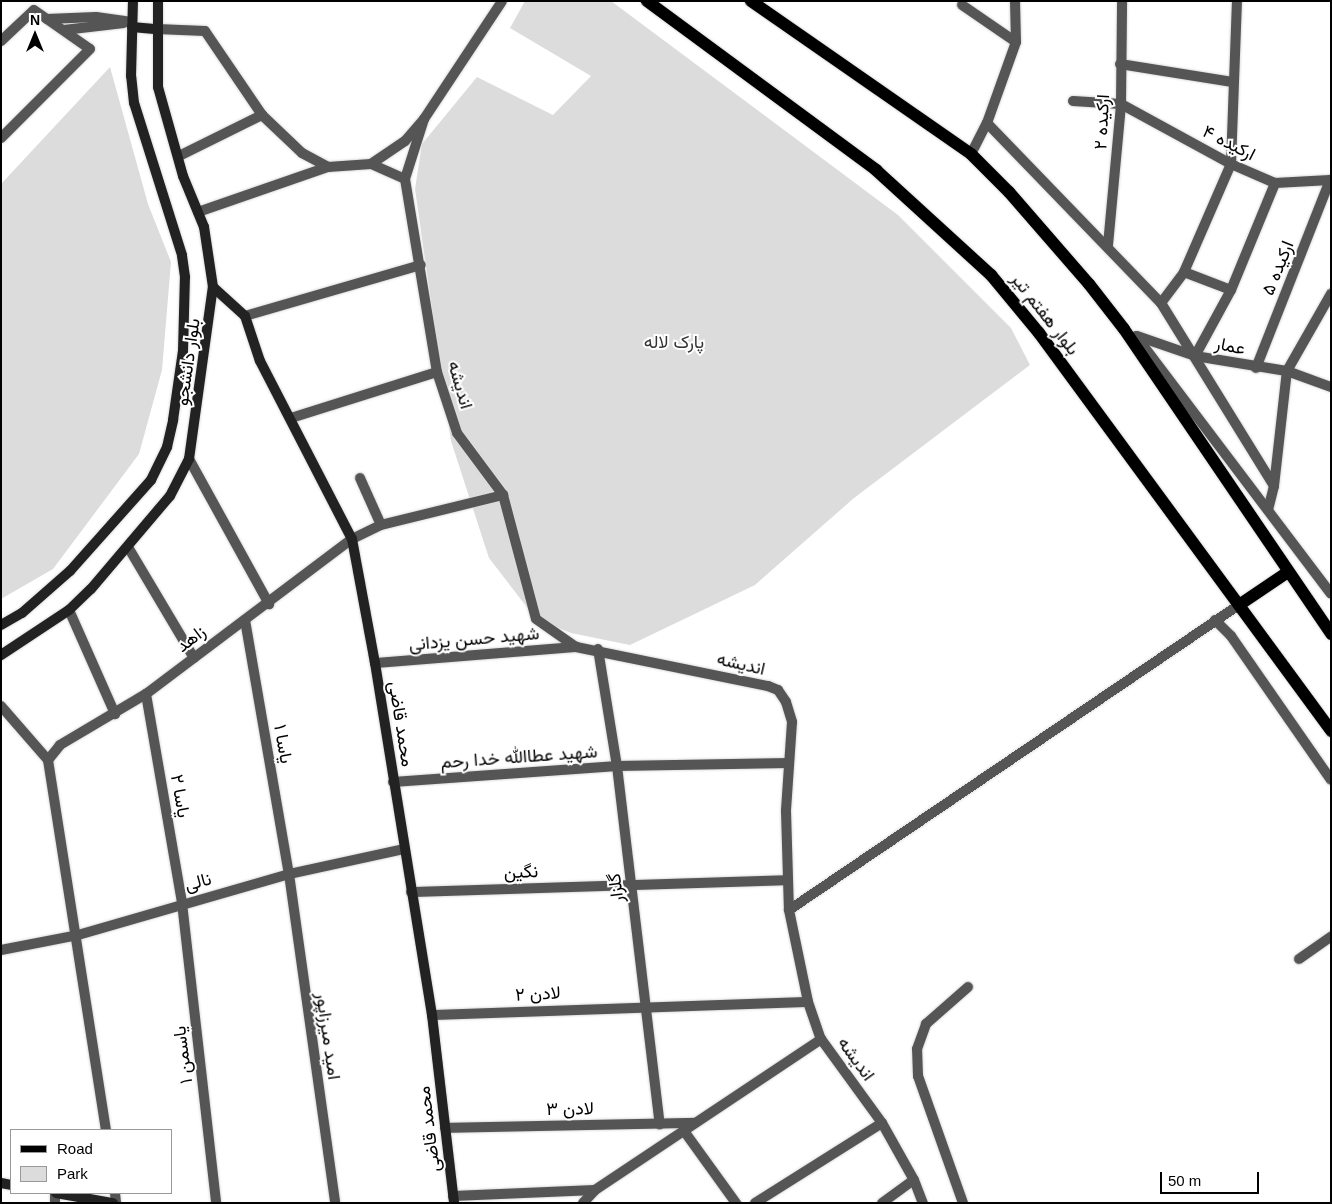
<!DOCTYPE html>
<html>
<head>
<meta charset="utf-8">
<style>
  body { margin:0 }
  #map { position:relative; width:1332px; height:1204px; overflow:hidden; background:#fff; font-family:Arial,Vazirmatn,sans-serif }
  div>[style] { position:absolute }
  .green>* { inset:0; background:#dcdcdc }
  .roads { filter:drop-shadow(0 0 1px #dbdbdb) drop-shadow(0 0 1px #dbdbdb) }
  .street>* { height:10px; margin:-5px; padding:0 5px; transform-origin:5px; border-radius:5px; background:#555 }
  .secondary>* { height:10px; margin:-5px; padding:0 5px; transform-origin:5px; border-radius:5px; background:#222 }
  .primary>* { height:12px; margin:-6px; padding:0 6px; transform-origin:6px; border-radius:6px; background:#000 }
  span { translate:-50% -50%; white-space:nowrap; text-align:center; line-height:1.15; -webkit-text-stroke:4px #fff; paint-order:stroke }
  .street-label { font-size:18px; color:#000 }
  .park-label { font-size:18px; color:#333 }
  .frame { position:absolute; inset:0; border:2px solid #000; pointer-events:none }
  .legend { position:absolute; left:10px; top:1129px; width:162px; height:65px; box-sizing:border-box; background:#fff; border:1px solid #999; margin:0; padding:6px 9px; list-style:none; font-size:15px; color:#000 }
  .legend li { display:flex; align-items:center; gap:10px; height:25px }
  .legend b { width:25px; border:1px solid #999 }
  .north { position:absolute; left:10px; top:10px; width:50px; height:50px; -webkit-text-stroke:4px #fff; paint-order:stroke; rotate:0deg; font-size:14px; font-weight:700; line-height:20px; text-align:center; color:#000 }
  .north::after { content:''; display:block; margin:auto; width:18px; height:22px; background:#000; clip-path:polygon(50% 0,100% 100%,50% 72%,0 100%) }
  .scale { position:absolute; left:1160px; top:1172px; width:99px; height:22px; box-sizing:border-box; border:2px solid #000; border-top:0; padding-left:6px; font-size:15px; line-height:18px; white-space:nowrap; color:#000; -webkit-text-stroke:4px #fff; paint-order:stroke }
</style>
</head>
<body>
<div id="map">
  <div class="green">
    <i style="clip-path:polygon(525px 1px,611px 1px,898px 215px,1011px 328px,1030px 365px,854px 498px,755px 585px,630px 645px,571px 633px,536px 619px,489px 558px,451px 441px,415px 189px,422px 144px,477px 77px,553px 115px,591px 76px,510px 28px)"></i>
    <i style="clip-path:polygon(110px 67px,148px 204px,171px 262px,162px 370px,139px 454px,53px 569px,1px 599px,1px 184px)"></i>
  </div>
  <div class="roads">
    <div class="street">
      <i style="left:962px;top:5px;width:65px;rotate:34.4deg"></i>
      <i style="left:47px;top:19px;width:49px;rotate:-2.3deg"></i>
      <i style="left:96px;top:17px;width:36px;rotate:8deg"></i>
      <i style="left:157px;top:29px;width:48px;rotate:2.4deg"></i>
      <i style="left:205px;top:31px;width:102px;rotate:55.8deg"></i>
      <i style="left:262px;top:115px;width:55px;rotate:43.5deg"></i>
      <i style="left:302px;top:153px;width:30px;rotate:28deg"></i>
      <i style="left:328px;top:167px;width:43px;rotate:-4deg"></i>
      <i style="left:64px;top:30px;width:60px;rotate:-6.7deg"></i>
      <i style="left:1px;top:41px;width:45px;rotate:-43.2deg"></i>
      <i style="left:34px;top:10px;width:68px;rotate:34.9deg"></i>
      <i style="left:90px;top:49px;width:126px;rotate:135deg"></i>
      <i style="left:1120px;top:64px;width:114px;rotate:9.1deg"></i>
      <i style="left:1073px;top:101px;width:48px;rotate:3.6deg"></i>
      <i style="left:1121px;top:104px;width:125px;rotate:28.6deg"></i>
      <i style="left:1231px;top:164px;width:48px;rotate:23.4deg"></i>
      <i style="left:1275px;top:183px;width:55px;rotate:-3.1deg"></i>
      <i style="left:1330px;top:180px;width:202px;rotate:111.5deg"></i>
      <i style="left:424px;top:119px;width:63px;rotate:107.6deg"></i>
      <i style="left:405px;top:179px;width:37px;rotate:-156deg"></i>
      <i style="left:371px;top:164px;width:41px;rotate:-34.1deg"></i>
      <i style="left:405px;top:141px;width:29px;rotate:-49deg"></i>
      <i style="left:424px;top:119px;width:141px;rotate:-56.5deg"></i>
      <i style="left:987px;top:123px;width:250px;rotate:46deg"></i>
      <i style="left:1161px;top:303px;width:215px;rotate:58.3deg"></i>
      <i style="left:971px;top:154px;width:35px;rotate:-63deg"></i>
      <i style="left:987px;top:123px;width:86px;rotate:-70.3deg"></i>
      <i style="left:1016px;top:42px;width:41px;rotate:-91.4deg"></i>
      <i style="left:179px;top:156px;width:93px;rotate:-26.3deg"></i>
      <i style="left:405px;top:179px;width:196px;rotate:80.6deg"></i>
      <i style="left:437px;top:372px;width:64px;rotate:71.8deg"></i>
      <i style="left:457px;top:433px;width:77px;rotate:53.4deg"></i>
      <i style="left:503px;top:495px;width:128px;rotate:75.1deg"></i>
      <i style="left:536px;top:619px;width:49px;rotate:35deg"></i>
      <i style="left:576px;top:647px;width:196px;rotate:11.5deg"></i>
      <i style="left:768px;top:686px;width:11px;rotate:22deg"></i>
      <i style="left:778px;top:690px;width:14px;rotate:56deg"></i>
      <i style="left:786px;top:702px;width:21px;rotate:73deg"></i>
      <i style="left:792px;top:722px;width:89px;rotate:93.9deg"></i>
      <i style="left:786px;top:811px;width:99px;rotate:88.3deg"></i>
      <i style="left:789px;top:910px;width:94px;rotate:78.3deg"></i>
      <i style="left:808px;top:1002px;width:39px;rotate:71deg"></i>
      <i style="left:821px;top:1039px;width:104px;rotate:54deg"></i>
      <i style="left:882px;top:1123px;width:65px;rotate:60.7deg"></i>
      <i style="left:914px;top:1180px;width:25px;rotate:69deg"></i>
      <i style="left:198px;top:212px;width:138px;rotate:-19.1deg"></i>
      <i style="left:1108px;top:245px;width:142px;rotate:-84.7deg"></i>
      <i style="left:1121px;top:104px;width:103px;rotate:-89.4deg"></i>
      <i style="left:1184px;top:272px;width:50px;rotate:21deg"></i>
      <i style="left:1161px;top:303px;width:39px;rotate:-53deg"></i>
      <i style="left:1184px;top:272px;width:118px;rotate:-66.5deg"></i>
      <i style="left:1231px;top:164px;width:163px;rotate:-87.9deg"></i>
      <i style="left:245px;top:316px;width:183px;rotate:-16.2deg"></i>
      <i style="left:1136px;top:336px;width:323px;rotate:52.9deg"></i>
      <i style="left:1137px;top:336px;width:61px;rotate:19deg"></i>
      <i style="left:1195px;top:356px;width:93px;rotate:9.3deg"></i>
      <i style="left:1287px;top:371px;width:47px;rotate:20deg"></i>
      <i style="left:1195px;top:356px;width:75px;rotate:-61.4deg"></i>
      <i style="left:1231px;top:290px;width:116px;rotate:-67.6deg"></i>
      <i style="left:291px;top:418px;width:153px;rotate:-17.5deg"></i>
      <i style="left:189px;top:459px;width:166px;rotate:61.1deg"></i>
      <i style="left:360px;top:478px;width:51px;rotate:65.9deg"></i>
      <i style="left:1268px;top:510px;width:25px;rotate:-76deg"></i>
      <i style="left:1274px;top:486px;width:116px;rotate:-83.6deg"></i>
      <i style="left:1287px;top:371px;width:89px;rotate:-60.3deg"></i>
      <i style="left:128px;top:547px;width:129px;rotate:59.3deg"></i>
      <i style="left:69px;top:610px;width:114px;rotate:66.1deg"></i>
      <i style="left:245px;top:620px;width:258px;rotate:80.2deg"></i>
      <i style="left:289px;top:874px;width:332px;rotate:82deg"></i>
      <i style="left:1215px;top:620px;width:23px;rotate:45deg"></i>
      <i style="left:1231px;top:636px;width:175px;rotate:55.2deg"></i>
      <i style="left:598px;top:649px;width:119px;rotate:80.8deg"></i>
      <i style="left:617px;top:766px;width:361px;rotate:83.2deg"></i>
      <i style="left:375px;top:663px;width:202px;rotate:-4.6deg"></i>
      <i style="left:146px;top:694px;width:212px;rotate:80.2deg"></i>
      <i style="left:182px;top:903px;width:302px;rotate:83.5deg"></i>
      <i style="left:1px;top:706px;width:72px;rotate:49deg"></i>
      <i style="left:48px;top:760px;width:19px;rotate:-51deg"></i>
      <i style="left:60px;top:745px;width:100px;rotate:-30.7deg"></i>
      <i style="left:146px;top:694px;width:258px;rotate:-37deg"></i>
      <i style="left:352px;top:539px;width:32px;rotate:-26deg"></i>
      <i style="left:381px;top:525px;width:126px;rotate:-13.8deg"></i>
      <i style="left:48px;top:760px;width:375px;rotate:81.1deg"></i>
      <i style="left:393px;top:782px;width:225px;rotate:-4.1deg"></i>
      <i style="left:617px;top:766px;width:172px;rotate:-1deg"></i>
      <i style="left:411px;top:892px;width:377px;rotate:-1.8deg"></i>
      <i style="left:789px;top:910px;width:544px;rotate:-34.13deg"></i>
      <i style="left:1px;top:950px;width:78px;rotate:-11deg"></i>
      <i style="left:78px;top:935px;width:220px;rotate:-16.1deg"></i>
      <i style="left:289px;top:874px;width:118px;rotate:-12.3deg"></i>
      <i style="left:1299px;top:959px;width:39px;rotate:-35deg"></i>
      <i style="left:432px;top:1015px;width:376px;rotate:-2deg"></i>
      <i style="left:445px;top:1128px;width:249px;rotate:-1.2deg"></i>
      <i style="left:684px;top:1131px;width:89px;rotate:54.2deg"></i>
      <i style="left:115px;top:1193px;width:10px;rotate:84deg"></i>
      <i style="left:453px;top:1196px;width:142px;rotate:-2.4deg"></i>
      <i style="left:55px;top:1203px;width:10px;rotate:-90deg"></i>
      <i style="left:583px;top:1203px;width:18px;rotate:-47deg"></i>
      <i style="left:595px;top:1190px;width:272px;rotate:-33.7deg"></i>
      <i style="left:755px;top:1203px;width:150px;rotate:-32.2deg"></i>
      <i style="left:882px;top:1203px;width:39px;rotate:-36deg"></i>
      <i style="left:963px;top:1203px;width:135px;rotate:-109.5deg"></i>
      <i style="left:918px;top:1076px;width:27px;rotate:-92deg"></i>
      <i style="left:917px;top:1049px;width:27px;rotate:-70deg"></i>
      <i style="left:926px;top:1024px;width:56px;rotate:-41.4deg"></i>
    </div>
    <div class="secondary">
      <i style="left:132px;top:27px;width:25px;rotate:5deg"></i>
      <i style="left:213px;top:287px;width:43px;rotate:42.2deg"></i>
      <i style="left:245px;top:316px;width:47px;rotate:71.6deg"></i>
      <i style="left:260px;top:361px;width:200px;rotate:62.7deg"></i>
      <i style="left:352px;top:539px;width:126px;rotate:79.5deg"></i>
      <i style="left:375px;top:663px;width:357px;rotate:80.8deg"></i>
      <i style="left:432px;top:1015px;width:189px;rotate:83.3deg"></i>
      <i style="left:1px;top:625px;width:24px;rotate:-30deg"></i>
      <i style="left:22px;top:613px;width:64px;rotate:-41.2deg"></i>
      <i style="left:70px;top:571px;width:122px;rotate:-48.3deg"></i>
      <i style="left:151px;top:480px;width:37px;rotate:-64deg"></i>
      <i style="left:167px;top:447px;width:28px;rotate:-77deg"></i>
      <i style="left:173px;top:420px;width:70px;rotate:-81.8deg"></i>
      <i style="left:183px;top:351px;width:74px;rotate:-88.5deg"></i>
      <i style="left:185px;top:277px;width:22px;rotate:-98deg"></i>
      <i style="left:182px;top:255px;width:159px;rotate:-107.5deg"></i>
      <i style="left:134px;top:103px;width:27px;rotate:-96deg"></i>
      <i style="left:131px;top:76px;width:75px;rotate:-88.5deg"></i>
      <i style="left:1px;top:655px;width:82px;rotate:-33.5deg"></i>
      <i style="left:69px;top:610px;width:30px;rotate:-44deg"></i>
      <i style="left:91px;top:589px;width:122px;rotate:-49.7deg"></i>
      <i style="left:170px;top:496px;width:42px;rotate:-62.8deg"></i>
      <i style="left:189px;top:459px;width:174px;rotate:-82.1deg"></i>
      <i style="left:213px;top:287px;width:61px;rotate:-98.5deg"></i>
      <i style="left:204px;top:227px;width:55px;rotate:-112.4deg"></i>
      <i style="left:183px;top:176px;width:92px;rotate:-105.7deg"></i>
      <i style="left:158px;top:87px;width:86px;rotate:-90deg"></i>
      <i style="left:1px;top:1183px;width:10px;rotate:11deg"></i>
      <i style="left:56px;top:1193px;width:58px;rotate:10deg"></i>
    </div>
    <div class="primary">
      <i style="left:647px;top:1px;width:285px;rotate:36.4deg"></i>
      <i style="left:876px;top:170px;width:156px;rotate:42.4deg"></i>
      <i style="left:991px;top:275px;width:75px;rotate:50.4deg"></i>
      <i style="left:1039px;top:333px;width:494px;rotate:53.7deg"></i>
      <i style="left:751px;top:1px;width:268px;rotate:34.8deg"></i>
      <i style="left:971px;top:154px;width:54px;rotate:45deg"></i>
      <i style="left:1009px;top:192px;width:122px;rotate:49deg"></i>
      <i style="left:1089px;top:284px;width:57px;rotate:52.1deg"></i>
      <i style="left:1124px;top:329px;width:369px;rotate:55.8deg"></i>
      <i style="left:1239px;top:605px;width:59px;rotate:-34deg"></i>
    </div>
  </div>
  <div class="street-label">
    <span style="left:1102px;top:122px;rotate:-87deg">ارکیده ۲</span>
    <span style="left:1229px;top:143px;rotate:27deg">ارکیده ۴</span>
    <span style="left:1278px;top:268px;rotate:-68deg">ارکیده ۵</span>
    <span style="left:1045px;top:314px;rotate:52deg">بلوار هفتم تیر</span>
    <span style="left:1230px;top:346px;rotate:11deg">عمار</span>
    <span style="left:188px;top:362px;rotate:-82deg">بلوار دانشجو</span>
    <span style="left:460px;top:385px;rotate:74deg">اندیشه</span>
    <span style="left:191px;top:639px;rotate:-37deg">زاهد</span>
    <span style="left:474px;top:639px;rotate:-5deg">شهید حسن یزدانی</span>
    <span style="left:741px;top:664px;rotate:13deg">اندیشه</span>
    <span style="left:401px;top:724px;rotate:81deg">محمد قاضی</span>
    <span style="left:283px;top:744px;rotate:80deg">یاسا ۱</span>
    <span style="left:519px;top:757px;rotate:-4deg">شهید عطاالله خدا رحم</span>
    <span style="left:180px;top:796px;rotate:80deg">یاسا ۲</span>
    <span style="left:521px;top:872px;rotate:-2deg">نگین</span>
    <span style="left:198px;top:882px;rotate:-15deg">نالی</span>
    <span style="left:616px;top:888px;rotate:-97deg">گلزار</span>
    <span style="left:538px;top:994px;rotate:-3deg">لادن ۲</span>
    <span style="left:328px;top:1036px;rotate:82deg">امید میرزاپور</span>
    <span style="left:183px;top:1055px;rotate:-97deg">یاسمن ۱</span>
    <span style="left:856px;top:1059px;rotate:54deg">اندیشه</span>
    <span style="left:570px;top:1109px;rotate:-1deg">لادن ۳</span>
    <span style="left:429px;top:1129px;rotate:-97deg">محمد قاضی</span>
  </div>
  <div class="park-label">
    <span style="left:674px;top:342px">پارک لاله</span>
  </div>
  <div class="frame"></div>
  <ul class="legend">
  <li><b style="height:6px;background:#000"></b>Road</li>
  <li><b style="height:14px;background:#dcdcdc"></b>Park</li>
  </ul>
  <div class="north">N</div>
  <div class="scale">50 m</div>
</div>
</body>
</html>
